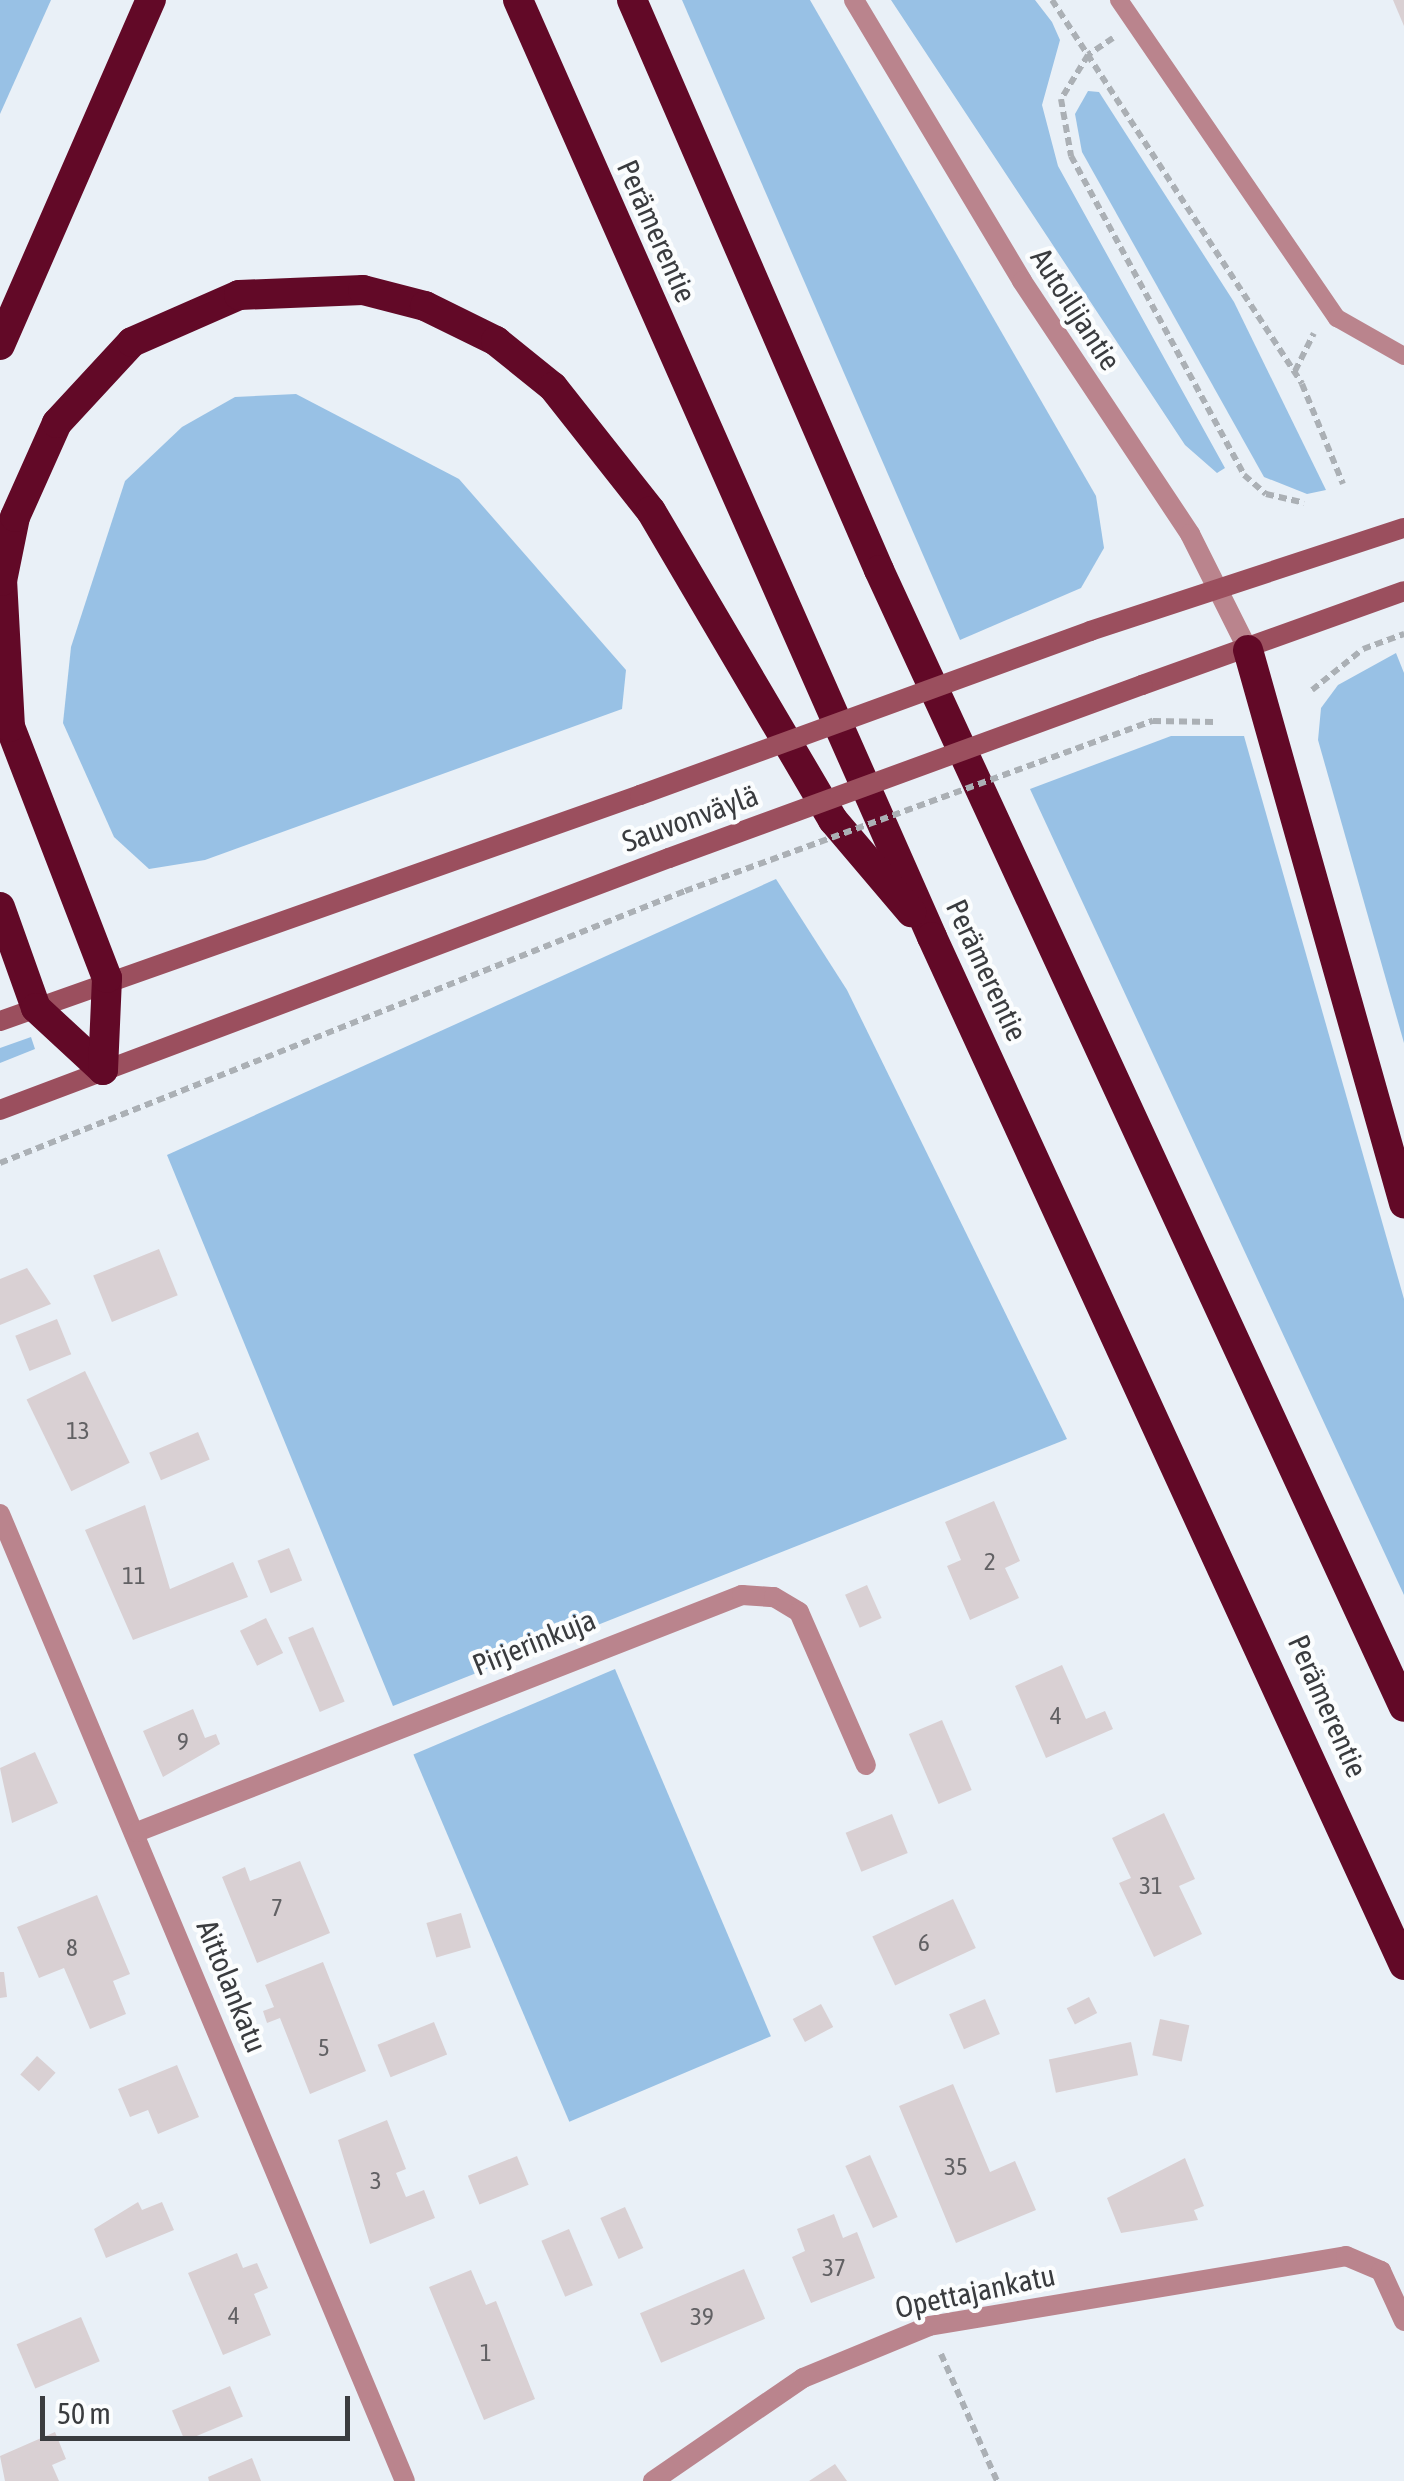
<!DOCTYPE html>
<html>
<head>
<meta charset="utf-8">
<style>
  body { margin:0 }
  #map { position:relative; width:1404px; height:2481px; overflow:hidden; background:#e9f0f7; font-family:"Asap Condensed",sans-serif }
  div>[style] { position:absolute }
  .green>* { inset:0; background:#98c1e5; transform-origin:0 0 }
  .building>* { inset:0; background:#d9d0d3; transform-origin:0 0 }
  .path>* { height:6px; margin-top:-3px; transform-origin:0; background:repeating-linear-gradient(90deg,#abb0b5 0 8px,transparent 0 13px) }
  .lane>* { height:18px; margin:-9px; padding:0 9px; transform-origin:9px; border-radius:9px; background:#ba848d }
  .street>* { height:20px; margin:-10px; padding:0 10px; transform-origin:10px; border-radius:10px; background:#ba848d }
  .secondary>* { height:20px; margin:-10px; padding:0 10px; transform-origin:10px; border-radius:10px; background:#9b4f5e }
  .highway>* { height:30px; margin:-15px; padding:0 15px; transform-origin:15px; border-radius:15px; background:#620927 }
  .path-bridge>* { height:6px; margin-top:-3px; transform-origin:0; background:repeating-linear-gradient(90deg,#abb0b5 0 8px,transparent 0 13px) }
  .secondary-bridge>* { height:20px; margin:-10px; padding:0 10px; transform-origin:10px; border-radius:10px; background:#9b4f5e }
  span { translate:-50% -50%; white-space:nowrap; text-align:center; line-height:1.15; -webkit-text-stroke:9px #fbfdfe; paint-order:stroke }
  .number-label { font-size:25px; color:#626164 }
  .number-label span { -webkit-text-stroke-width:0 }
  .street-label { font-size:30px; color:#3a3c3f }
  .scale { position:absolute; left:40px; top:2396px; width:310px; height:45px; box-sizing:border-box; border:5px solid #3a3c3f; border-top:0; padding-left:12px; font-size:30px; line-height:35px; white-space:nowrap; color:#3a3c3f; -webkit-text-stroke:8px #fbfdfe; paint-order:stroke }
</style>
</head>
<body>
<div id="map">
  <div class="green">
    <i style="clip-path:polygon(0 0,51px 0,0 114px)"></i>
    <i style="clip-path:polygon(682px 0,810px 0,1096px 496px,1104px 548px,1081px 588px,960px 640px)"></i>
    <i style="clip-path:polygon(891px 0,1035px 0,1052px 22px,1060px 40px,1042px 105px,1058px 166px,1225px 468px,1217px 473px,1185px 445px)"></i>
    <i style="clip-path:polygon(1088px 91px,1099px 92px,1234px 302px,1326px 490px,1307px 494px,1264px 477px,1082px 152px,1075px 114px)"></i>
    <i style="clip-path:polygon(296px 394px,459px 479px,626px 670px,622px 709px,205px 860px,149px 869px,114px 837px,63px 723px,71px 647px,125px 481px,182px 427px,235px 397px)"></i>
    <i style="clip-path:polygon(1396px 653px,1404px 673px,1404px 1043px,1318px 740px,1321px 708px,1338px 685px)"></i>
    <i style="clip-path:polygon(1171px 736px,1244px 736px,1404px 1299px,1404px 1595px,1030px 789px)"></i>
    <i style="clip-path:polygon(776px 879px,847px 990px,1067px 1439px,393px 1706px,167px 1155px)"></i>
    <i style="clip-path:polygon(31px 1037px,35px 1049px,0 1063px,0 1048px)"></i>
    <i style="left:615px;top:1669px;width:399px;height:219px;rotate:67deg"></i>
  </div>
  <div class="building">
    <i style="clip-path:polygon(1393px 0,1404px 0,1404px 26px)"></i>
    <i style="left:159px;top:1249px;width:50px;height:71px;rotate:68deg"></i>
    <i style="clip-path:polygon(27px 1268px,51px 1304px,0 1325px,0 1279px)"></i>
    <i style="left:57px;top:1319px;width:38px;height:45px;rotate:68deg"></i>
    <i style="left:85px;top:1371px;width:102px;height:65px;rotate:64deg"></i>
    <i style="left:198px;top:1432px;width:30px;height:53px;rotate:67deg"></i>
    <i style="clip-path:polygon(994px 1501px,1020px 1561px,1005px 1568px,1019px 1598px,970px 1620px,947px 1566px,961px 1560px,945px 1522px)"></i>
    <i style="clip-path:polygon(145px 1505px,170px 1589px,233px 1562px,248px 1597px,133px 1640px,85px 1530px)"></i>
    <i style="left:289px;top:1548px;width:35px;height:34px;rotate:68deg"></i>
    <i style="left:867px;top:1585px;width:36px;height:24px;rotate:66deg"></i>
    <i style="left:266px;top:1618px;width:39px;height:29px;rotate:64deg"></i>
    <i style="left:313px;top:1627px;width:81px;height:27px;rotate:67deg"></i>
    <i style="clip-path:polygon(1062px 1665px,1086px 1719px,1105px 1711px,1113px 1729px,1046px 1758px,1015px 1686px)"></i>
    <i style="clip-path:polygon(193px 1709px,205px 1738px,216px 1734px,220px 1744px,163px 1777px,143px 1731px)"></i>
    <i style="left:942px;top:1720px;width:76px;height:36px;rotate:67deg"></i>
    <i style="clip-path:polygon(35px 1752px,58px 1803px,12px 1823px,0 1768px)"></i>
    <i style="clip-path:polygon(1164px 1813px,1195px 1879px,1179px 1886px,1202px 1934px,1154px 1957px,1119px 1883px,1131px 1878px,1112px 1838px)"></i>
    <i style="left:892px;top:1814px;width:42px;height:50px;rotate:68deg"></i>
    <i style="clip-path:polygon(300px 1861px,330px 1933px,257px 1963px,222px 1877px,245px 1867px,250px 1881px)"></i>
    <i style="clip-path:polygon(97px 1895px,130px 1974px,113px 1981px,126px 2014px,90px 2029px,64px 1968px,39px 1978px,17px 1927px)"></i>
    <i style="left:953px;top:1899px;width:54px;height:89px;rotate:65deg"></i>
    <i style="left:461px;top:1913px;width:36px;height:36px;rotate:74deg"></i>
    <i style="clip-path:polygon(323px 1962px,366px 2071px,310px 2094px,280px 2018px,267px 2023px,263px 2011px,274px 2007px,265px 1985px)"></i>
    <i style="clip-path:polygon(0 1972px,4px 1972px,7px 1997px,0 1998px)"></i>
    <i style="left:1089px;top:1997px;width:18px;height:25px;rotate:63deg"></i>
    <i style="left:985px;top:1999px;width:38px;height:39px;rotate:67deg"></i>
    <i style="left:821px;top:2004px;width:26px;height:32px;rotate:62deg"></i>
    <i style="left:1160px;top:2019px;width:30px;height:37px;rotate:12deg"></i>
    <i style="left:434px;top:2022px;width:35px;height:61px;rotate:68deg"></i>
    <i style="left:1131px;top:2042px;width:34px;height:84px;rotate:78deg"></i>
    <i style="left:37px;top:2056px;width:25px;height:25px;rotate:42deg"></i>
    <i style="clip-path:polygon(177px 2065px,199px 2117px,158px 2134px,148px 2110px,130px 2117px,118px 2089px)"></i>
    <i style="clip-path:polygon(953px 2084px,990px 2172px,1015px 2161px,1036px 2210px,956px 2243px,899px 2106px)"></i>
    <i style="clip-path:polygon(387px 2120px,406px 2169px,396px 2173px,406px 2197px,424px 2190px,435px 2218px,370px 2244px,338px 2140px)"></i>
    <i style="left:870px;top:2155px;width:68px;height:27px;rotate:66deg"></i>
    <i style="left:517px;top:2156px;width:31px;height:53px;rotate:68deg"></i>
    <i style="clip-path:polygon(1185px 2158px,1204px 2206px,1194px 2210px,1198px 2220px,1121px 2233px,1107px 2198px)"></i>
    <i style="clip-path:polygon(138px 2202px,142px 2210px,162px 2202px,174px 2230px,106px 2258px,94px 2229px)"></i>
    <i style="left:625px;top:2207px;width:45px;height:27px;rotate:66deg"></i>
    <i style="clip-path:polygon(834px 2214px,843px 2238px,857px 2232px,875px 2278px,811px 2303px,792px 2257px,805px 2251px,797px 2229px)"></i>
    <i style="left:569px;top:2229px;width:61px;height:30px;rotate:67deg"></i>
    <i style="clip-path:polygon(237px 2253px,243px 2268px,257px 2263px,268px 2288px,254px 2294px,271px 2335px,223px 2355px,188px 2273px)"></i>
    <i style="left:744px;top:2269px;width:54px;height:113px;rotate:67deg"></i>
    <i style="clip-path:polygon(471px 2270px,486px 2305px,496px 2301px,535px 2399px,484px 2420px,429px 2287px)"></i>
    <i style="left:81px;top:2317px;width:48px;height:70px;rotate:67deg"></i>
    <i style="left:230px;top:2386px;width:33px;height:63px;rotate:67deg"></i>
    <i style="clip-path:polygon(55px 2432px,66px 2459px,52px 2465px,59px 2481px,5px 2481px,0 2456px)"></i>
    <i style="clip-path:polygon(252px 2458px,261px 2481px,209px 2481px,208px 2477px)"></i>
    <i style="clip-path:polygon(835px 2464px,847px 2481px,809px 2481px)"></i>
  </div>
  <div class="path">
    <i style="left:1052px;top:0;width:458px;rotate:56.9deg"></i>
    <i style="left:1302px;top:384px;width:108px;rotate:67.7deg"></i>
    <i style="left:1113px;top:38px;width:30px;rotate:146deg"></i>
    <i style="left:1088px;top:55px;width:52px;rotate:121.5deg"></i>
    <i style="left:1061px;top:99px;width:58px;rotate:80deg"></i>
    <i style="left:1071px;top:156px;width:363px;rotate:61.5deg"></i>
    <i style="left:1244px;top:475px;width:29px;rotate:41deg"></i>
    <i style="left:1266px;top:494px;width:39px;rotate:13deg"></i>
    <i style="left:1295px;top:371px;width:42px;rotate:-63.4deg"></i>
    <i style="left:1312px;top:690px;width:65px;rotate:-38.8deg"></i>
    <i style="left:1363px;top:649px;width:44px;rotate:-20.1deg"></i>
    <i style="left:1153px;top:721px;width:62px;rotate:0.9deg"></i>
    <i style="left:0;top:1163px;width:737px;rotate:-21.66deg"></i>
    <i style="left:941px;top:2354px;width:139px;rotate:66.2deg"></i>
  </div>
  <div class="lane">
    <i style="left:1119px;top:0;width:386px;rotate:55.6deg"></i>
    <i style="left:1337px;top:318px;width:77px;rotate:29.6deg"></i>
  </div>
  <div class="street">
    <i style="left:854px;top:0;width:327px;rotate:59.1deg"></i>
    <i style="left:1022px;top:281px;width:304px;rotate:56.4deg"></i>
    <i style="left:1190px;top:534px;width:130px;rotate:63.4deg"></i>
    <i style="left:0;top:1514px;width:1048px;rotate:67.28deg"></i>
    <i style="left:137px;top:1832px;width:650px;rotate:-21.39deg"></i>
    <i style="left:742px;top:1595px;width:32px;rotate:4deg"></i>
    <i style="left:774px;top:1597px;width:29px;rotate:31deg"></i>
    <i style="left:799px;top:1612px;width:167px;rotate:66.4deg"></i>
    <i style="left:653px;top:2481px;width:182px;rotate:-34.5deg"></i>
    <i style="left:803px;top:2378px;width:136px;rotate:-22.4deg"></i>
    <i style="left:929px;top:2326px;width:423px;rotate:-9.5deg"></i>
    <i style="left:1346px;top:2256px;width:38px;rotate:23deg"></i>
    <i style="left:1381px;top:2271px;width:55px;rotate:65.3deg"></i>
  </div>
  <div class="secondary">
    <i style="left:1090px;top:631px;width:330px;rotate:-18.2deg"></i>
    <i style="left:1142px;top:685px;width:278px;rotate:-19.7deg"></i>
    <i style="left:0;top:1021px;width:679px;rotate:-19.45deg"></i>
    <i style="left:0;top:1110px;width:715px;rotate:-20.64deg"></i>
  </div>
  <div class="highway">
    <i style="left:518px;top:0;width:1024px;rotate:66.16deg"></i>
    <i style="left:932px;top:937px;width:1131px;rotate:65.34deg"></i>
    <i style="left:632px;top:0;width:621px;rotate:66.57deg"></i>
    <i style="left:879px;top:570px;width:1252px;rotate:65.22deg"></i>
    <i style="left:0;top:345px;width:377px;rotate:-66.4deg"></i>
    <i style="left:1248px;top:650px;width:575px;rotate:74.25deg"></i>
    <i style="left:0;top:907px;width:107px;rotate:70.4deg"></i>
    <i style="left:36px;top:1008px;width:91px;rotate:42.8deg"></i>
    <i style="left:103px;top:1070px;width:92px;rotate:-87.5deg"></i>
    <i style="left:107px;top:978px;width:269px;rotate:-111.1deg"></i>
    <i style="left:10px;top:727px;width:146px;rotate:-93.1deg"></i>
    <i style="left:2px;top:581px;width:65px;rotate:-78.5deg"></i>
    <i style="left:15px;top:517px;width:103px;rotate:-65.9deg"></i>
    <i style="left:57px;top:423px;width:110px;rotate:-47.2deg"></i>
    <i style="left:132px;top:342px;width:117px;rotate:-23.7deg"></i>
    <i style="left:239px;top:295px;width:124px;rotate:-2.3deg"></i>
    <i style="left:363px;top:290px;width:64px;rotate:14.5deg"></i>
    <i style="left:425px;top:306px;width:79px;rotate:26.2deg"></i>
    <i style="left:496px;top:341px;width:73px;rotate:38.9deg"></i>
    <i style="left:553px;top:387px;width:158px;rotate:51.7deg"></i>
    <i style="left:651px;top:511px;width:359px;rotate:59.5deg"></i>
    <i style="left:833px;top:820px;width:121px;rotate:49.7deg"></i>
  </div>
  <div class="path-bridge">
    <i style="left:685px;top:891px;width:498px;rotate:-20deg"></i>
  </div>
  <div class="secondary-bridge">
    <i style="left:640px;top:795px;width:479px;rotate:-20deg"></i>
    <i style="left:669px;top:858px;width:504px;rotate:-20.09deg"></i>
  </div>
  <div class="number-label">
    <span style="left:78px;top:1430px">13</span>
    <span style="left:990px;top:1561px">2</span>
    <span style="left:134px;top:1575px">11</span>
    <span style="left:1056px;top:1715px">4</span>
    <span style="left:183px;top:1741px">9</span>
    <span style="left:1151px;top:1885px">31</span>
    <span style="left:277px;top:1907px">7</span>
    <span style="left:924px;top:1942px">6</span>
    <span style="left:72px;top:1947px">8</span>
    <span style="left:324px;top:2047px">5</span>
    <span style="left:956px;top:2166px">35</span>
    <span style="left:376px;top:2180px">3</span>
    <span style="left:834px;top:2267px">37</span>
    <span style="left:234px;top:2315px">4</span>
    <span style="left:702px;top:2316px">39</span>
    <span style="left:486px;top:2352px">1</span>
  </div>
  <div class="street-label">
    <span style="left:657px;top:231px;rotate:66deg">Perämerentie</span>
    <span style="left:1076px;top:309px;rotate:57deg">Autoilijantie</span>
    <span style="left:690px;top:818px;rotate:-20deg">Sauvonväylä</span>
    <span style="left:987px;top:970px;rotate:65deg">Perämerentie</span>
    <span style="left:534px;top:1642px;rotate:-22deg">Pirjerinkuja</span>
    <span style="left:1328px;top:1706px;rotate:66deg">Perämerentie</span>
    <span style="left:232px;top:1986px;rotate:68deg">Aittolankatu</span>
    <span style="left:975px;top:2291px;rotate:-12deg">Opettajankatu</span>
  </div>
  <div class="scale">50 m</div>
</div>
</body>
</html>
